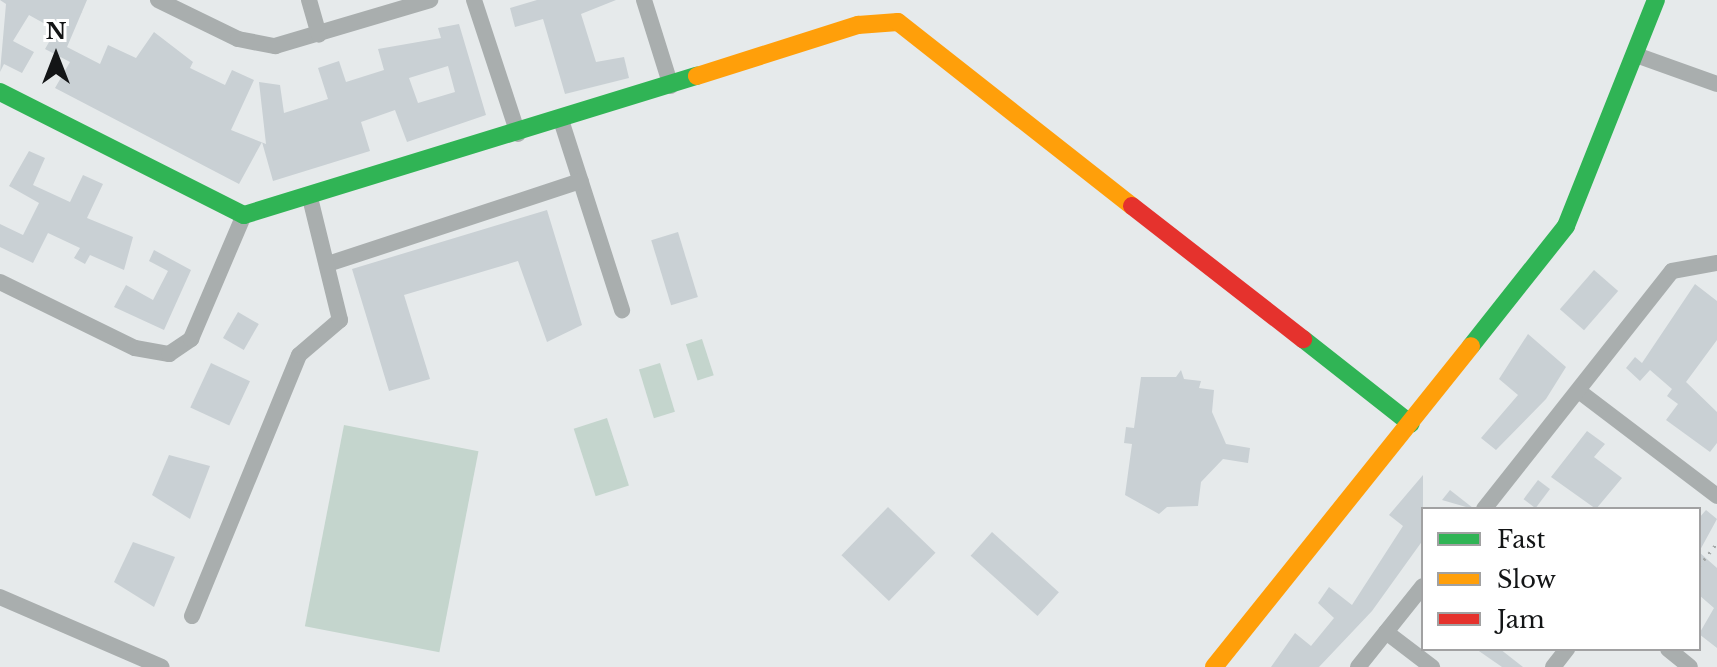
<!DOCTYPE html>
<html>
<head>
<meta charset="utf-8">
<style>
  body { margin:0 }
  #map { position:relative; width:1717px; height:667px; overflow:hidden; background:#e6eaeb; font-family:"Libre Baskerville",serif }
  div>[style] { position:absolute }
  .green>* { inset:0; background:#c4d5cd; transform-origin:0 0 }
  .building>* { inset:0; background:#c9d0d4; transform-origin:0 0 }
  .path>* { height:3px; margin-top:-1.5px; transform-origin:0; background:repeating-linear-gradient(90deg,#a4a8a8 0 2px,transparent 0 8px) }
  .street>* { height:16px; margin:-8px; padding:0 8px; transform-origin:8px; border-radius:8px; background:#a9aeae }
  .fast>* { height:18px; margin:-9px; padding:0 9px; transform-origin:9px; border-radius:9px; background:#30b455 }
  .slow>* { height:18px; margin:-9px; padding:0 9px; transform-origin:9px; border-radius:9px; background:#ff9f0a }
  .jam>* { height:18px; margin:-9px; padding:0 9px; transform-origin:9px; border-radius:9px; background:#e5322d }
  span { translate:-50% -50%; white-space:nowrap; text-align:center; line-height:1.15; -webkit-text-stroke:6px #fff; paint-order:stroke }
  .legend { position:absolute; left:1421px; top:507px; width:280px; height:144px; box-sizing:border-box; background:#fff; border:2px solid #a1a1a2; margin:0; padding:10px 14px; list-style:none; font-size:24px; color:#131516 }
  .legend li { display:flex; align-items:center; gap:16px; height:40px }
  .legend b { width:40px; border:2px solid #a1a1a2 }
  .north { position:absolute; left:16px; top:16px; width:80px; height:80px; -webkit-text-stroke:6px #fff; paint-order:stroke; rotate:0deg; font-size:22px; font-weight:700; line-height:32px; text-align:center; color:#131516 }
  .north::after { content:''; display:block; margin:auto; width:28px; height:36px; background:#131516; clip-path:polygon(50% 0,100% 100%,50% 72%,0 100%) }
</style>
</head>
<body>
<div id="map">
  <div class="green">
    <i style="left:702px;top:339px;width:38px;height:17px;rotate:72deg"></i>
    <i style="left:660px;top:363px;width:51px;height:22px;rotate:73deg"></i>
    <i style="left:607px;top:418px;width:71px;height:35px;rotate:72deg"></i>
    <i style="left:344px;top:425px;width:137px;height:205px;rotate:11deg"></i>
  </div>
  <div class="building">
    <i style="clip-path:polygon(evenodd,0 0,87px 0,67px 47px,100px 64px,108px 45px,136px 58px,154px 32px,193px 62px,190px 68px,225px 85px,232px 70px,254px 80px,231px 130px,266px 144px,259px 82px,280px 85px,284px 113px,328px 99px,318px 68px,339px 61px,346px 82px,384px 70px,378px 49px,441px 38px,438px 28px,459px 24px,486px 115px,407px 142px,395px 110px,361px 122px,370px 151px,273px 181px,262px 142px,239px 184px,55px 88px,70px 62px,45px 49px,56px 30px,29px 15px,13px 41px,34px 52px,22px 73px,4px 64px,0 72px,6px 4px,0 0,448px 66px,455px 92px,418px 103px,409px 78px,448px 66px)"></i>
    <i style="clip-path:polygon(537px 0,616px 0,581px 14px,596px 62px,624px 57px,629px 78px,565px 94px,543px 19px,515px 27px,510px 8px)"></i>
    <i style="clip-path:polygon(29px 151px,45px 158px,33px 185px,70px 202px,83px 175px,103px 184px,87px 218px,133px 237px,124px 270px,90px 255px,85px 264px,74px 258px,80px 248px,48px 233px,33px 263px,0 247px,0 224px,23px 235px,39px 203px,9px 186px)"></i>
    <i style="clip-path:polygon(547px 210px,582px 325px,547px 342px,518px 261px,404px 295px,430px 379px,389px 391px,352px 269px)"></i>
    <i style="left:678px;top:232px;width:68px;height:28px;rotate:73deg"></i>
    <i style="clip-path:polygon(154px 250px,191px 270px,164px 330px,114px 307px,126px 285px,153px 300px,168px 271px,149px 261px)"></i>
    <i style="left:1594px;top:270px;width:32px;height:52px;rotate:41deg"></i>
    <i style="clip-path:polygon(1695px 284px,1717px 301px,1717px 340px,1686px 382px,1717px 412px,1717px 443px,1710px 452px,1666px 420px,1678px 404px,1667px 396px,1672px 389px,1650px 370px,1640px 381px,1626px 368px,1635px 357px,1642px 363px)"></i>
    <i style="left:238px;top:312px;width:24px;height:30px;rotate:30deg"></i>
    <i style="clip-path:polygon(1528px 334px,1566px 367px,1546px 399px,1496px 450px,1481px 438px,1518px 395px,1499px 379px)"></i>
    <i style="left:211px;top:363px;width:43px;height:49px;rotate:25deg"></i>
    <i style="clip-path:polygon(1181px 370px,1184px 379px,1201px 381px,1199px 388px,1214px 390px,1212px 412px,1226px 444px,1250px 448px,1248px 463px,1223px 459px,1201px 482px,1198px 506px,1167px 507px,1159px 514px,1125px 495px,1132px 444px,1124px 443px,1126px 427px,1134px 428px,1141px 377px,1176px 377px)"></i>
    <i style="clip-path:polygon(1587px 431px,1605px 444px,1594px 457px,1622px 478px,1596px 509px,1551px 477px)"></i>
    <i style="clip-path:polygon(169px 455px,210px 466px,190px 519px,152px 495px)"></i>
    <i style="clip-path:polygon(1423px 475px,1423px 540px,1372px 611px,1319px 667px,1271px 667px,1295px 633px,1311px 646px,1334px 618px,1318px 603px,1329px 587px,1352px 605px,1403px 526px,1389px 515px)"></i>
    <i style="left:1538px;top:480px;width:15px;height:24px;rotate:37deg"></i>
    <i style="clip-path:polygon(1450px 490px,1473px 508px,1473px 509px,1442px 500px)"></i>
    <i style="left:888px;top:507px;width:66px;height:67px;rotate:44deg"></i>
    <i style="clip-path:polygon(1706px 510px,1717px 519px,1699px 552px,1717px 568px,1717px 648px,1699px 634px,1714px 608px,1699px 595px,1699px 518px)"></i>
    <i style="left:992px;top:532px;width:90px;height:32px;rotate:42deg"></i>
    <i style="clip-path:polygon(133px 542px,175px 557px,154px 607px,114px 582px)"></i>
    <i style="clip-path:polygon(1476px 649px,1500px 649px,1523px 667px,1502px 667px)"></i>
  </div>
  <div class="path">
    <i style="left:1699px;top:566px;width:29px;rotate:-52deg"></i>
  </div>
  <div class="street">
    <i style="left:158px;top:0;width:89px;rotate:26deg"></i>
    <i style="left:238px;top:39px;width:38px;rotate:11deg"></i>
    <i style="left:275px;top:46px;width:162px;rotate:-16.5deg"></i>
    <i style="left:309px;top:0;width:36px;rotate:74deg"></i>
    <i style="left:474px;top:0;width:141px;rotate:71.8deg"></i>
    <i style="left:644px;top:0;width:90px;rotate:72.6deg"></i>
    <i style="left:1636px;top:55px;width:86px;rotate:19.7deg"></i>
    <i style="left:561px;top:120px;width:200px;rotate:72.2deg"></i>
    <i style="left:328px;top:264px;width:266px;rotate:-18.2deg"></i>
    <i style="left:0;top:282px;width:150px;rotate:26.1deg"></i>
    <i style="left:135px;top:348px;width:35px;rotate:10deg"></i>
    <i style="left:169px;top:354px;width:27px;rotate:-34deg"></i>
    <i style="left:191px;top:339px;width:135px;rotate:-66.9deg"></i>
    <i style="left:1580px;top:392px;width:172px;rotate:37.2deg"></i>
    <i style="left:1484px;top:509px;width:303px;rotate:-51.7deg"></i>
    <i style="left:1672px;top:271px;width:46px;rotate:-10.1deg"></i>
    <i style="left:0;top:597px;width:176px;rotate:23.4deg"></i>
    <i style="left:192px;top:616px;width:282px;rotate:-67.7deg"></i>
    <i style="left:299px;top:355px;width:54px;rotate:-40.5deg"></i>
    <i style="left:340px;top:320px;width:122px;rotate:-103.8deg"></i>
    <i style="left:1386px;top:632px;width:58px;rotate:37.3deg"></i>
    <i style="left:1668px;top:649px;width:28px;rotate:39deg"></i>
    <i style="left:1358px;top:667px;width:104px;rotate:-51.3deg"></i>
    <i style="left:1553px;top:667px;width:23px;rotate:-52deg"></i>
  </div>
  <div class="fast">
    <i style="left:0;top:92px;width:273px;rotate:26.8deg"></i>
    <i style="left:244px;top:215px;width:474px;rotate:-17.1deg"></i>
    <i style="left:1303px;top:339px;width:137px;rotate:38.2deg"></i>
    <i style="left:1471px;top:346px;width:153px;rotate:-51.6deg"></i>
    <i style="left:1566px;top:226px;width:243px;rotate:-68.3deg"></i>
  </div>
  <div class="slow">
    <i style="left:697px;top:76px;width:169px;rotate:-17.6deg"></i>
    <i style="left:858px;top:25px;width:40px;rotate:-4.3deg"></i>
    <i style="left:898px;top:22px;width:298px;rotate:38.2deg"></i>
    <i style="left:1214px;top:667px;width:411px;rotate:-51.3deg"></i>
  </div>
  <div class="jam">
    <i style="left:1132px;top:206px;width:217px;rotate:37.9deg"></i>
  </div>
  <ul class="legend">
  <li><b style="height:10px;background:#30b455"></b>Fast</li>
  <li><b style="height:10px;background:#ff9f0a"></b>Slow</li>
  <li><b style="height:10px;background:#e5322d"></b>Jam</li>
  </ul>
  <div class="north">N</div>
</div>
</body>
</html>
